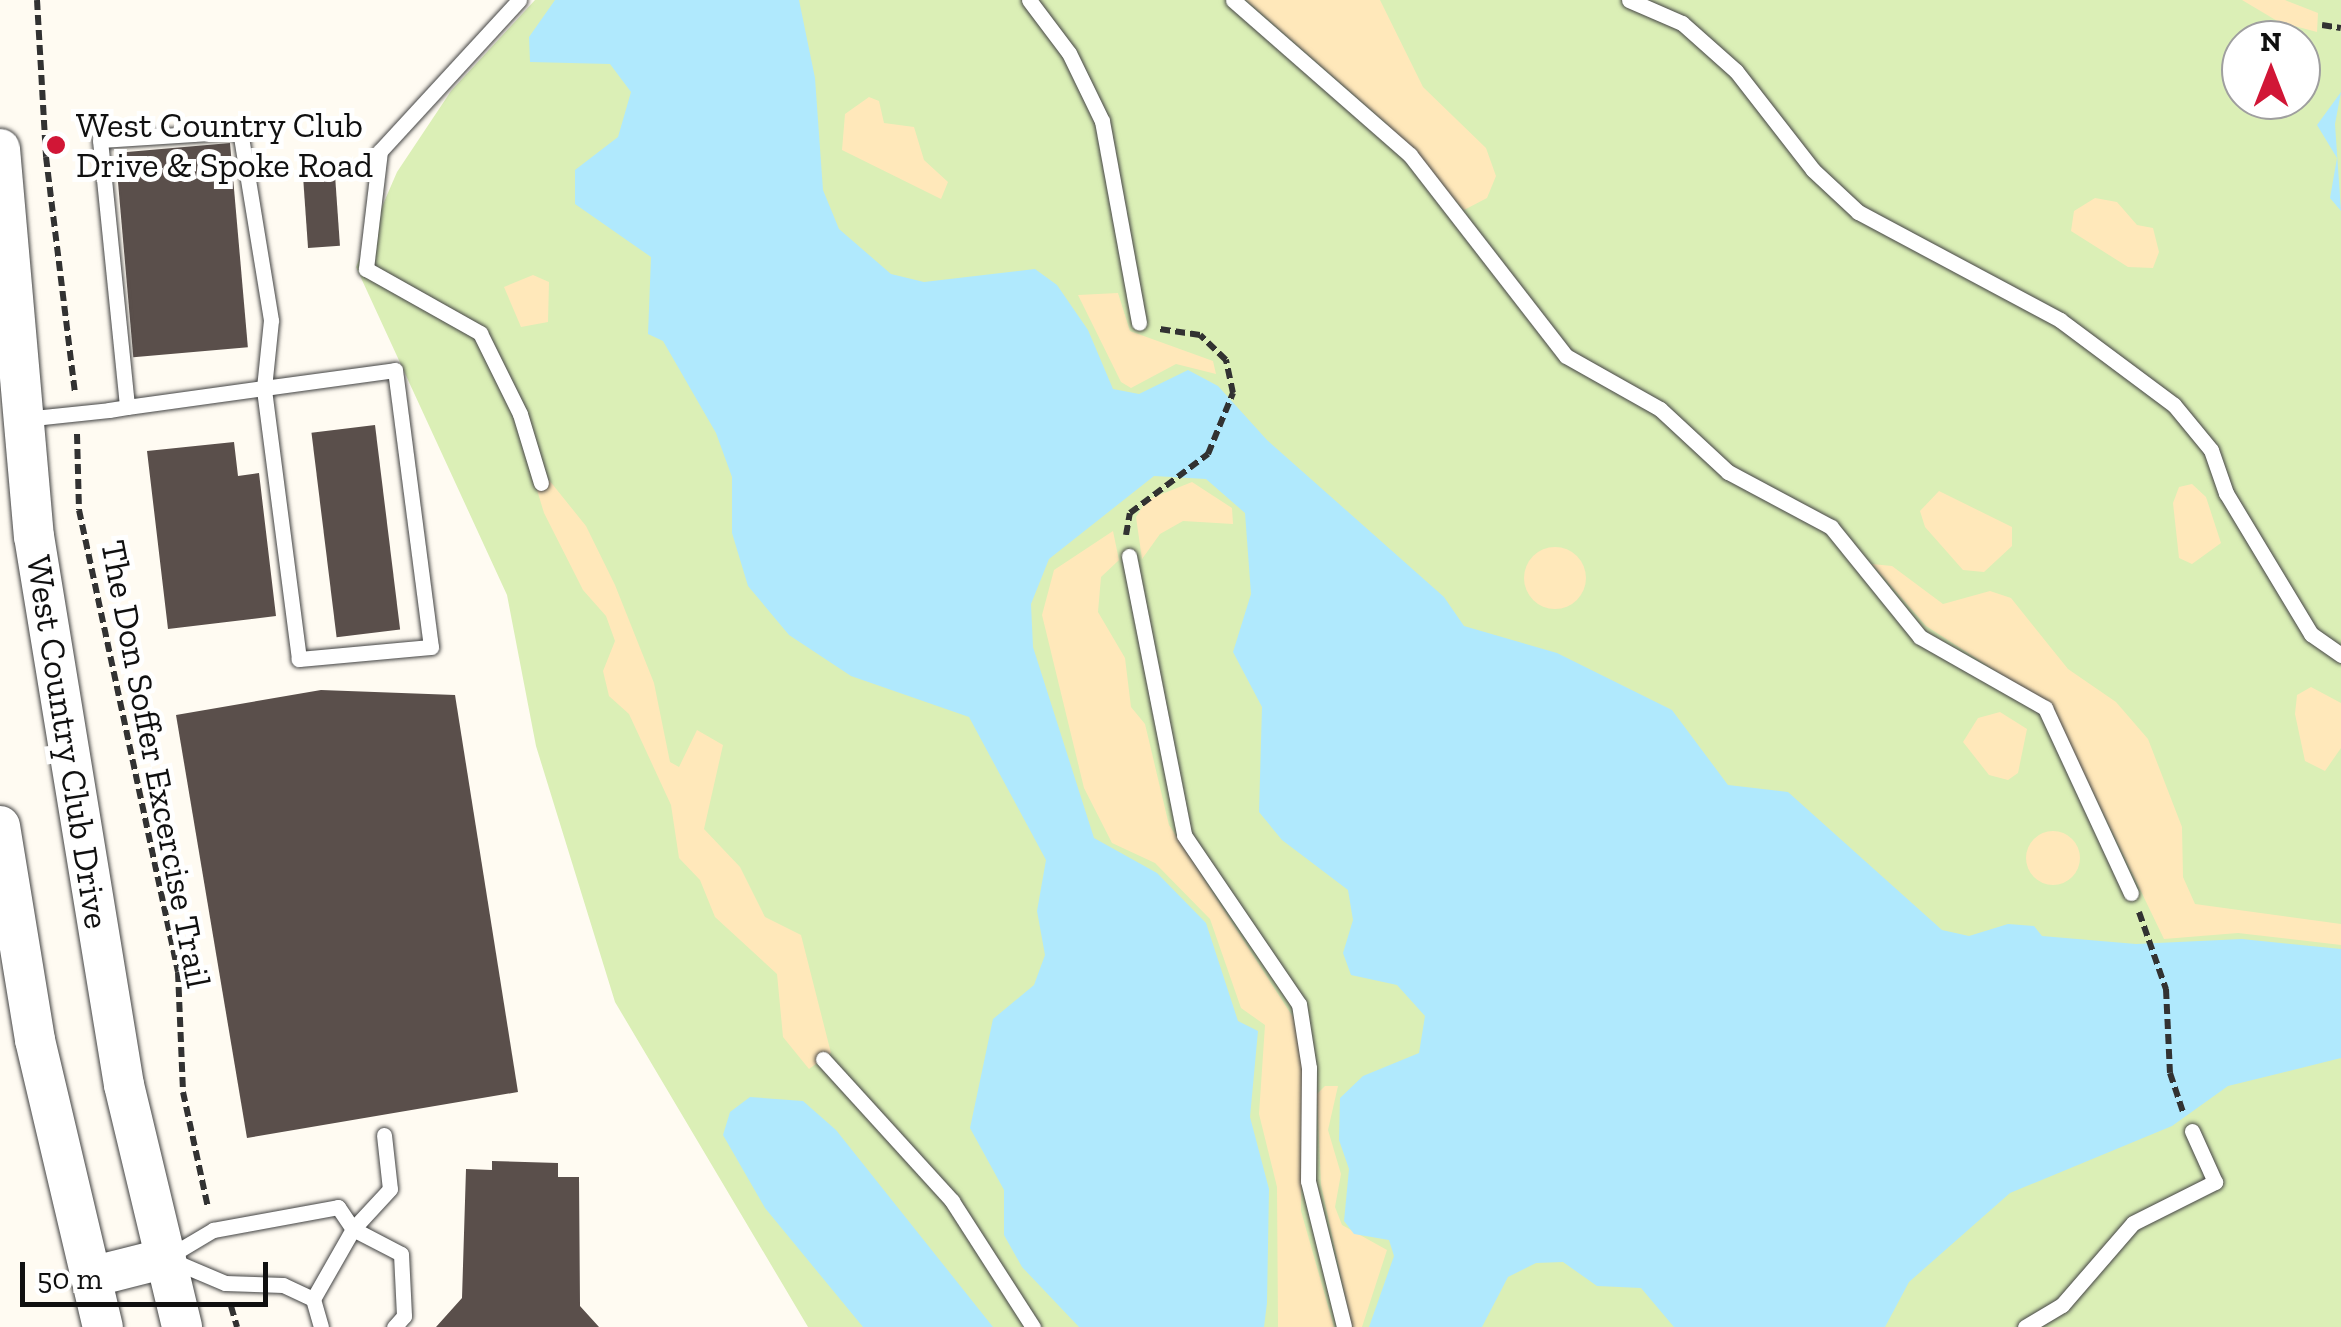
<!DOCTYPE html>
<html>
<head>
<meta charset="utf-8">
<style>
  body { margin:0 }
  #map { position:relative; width:2341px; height:1327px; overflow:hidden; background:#fffbf2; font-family:"Zilla Slab",serif }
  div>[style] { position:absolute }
  .green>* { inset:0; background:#dbefb6 }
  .sand>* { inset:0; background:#ffe8ba }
  .round { border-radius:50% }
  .water>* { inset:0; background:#b0e9fd }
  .building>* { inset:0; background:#5a4f4b; transform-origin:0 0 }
  .path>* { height:6px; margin-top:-3px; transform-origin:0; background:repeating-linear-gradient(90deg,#323232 0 10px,transparent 0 15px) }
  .roads { filter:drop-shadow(0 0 2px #434343) drop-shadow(0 0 2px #434343) }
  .service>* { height:15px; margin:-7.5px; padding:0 7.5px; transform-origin:7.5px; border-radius:7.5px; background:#fff }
  .tertiary>* { height:40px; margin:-20px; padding:0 20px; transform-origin:20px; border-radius:20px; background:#fff }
  .dots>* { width:28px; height:28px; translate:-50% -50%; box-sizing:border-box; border:5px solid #fff; border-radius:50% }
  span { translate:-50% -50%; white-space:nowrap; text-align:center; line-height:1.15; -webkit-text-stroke:10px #fff; paint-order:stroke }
  .poi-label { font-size:35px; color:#101010 }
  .left { translate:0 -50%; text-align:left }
  .street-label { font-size:35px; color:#101010 }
  .north { position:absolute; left:2221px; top:20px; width:100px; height:100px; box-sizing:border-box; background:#fff; border:2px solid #9f9f9f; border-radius:50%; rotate:0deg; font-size:28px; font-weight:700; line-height:40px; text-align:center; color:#101010 }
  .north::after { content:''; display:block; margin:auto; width:35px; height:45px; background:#d11636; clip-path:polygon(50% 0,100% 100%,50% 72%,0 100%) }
  .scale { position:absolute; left:20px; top:1262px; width:248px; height:45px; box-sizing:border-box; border:5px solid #101010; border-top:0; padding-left:12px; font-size:30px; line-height:35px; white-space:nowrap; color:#101010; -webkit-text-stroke:8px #fff; paint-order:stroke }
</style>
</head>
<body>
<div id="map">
  <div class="green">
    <i style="clip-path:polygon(evenodd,535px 0,2341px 0,2341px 1327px,808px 1327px,615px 1002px,536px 746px,507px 595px,356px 267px,397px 172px,451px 91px,535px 0,2241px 40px,2301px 40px,2301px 100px,2241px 100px,2241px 40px)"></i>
  </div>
  <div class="sand">
    <i style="clip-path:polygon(1246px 0,1380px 0,1423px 87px,1486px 148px,1496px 176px,1487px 198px,1464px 210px,1386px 123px)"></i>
    <i style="clip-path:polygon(2242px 0,2285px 0,2318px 13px,2317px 32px,2279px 22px)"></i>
    <i style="clip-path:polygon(869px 97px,879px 101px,884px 123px,914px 127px,924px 160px,948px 182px,941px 199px,842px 150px,845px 114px)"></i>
    <i style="clip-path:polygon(2095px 198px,2117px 202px,2137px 225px,2153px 228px,2159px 252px,2153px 268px,2128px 267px,2071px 231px,2074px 211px)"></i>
    <i style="clip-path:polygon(533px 275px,549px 282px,548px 322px,521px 327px,504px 287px)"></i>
    <i style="clip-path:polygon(1118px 293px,1130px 331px,1213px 361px,1216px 374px,1176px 364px,1131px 388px,1121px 382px,1078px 295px)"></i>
    <i style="clip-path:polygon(549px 480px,586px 526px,615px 585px,654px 683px,670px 762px,679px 767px,697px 730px,723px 745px,704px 829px,740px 867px,765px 917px,801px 935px,831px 1053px,809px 1069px,783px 1037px,777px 974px,715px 917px,700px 880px,679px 858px,671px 805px,629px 714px,609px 696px,603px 671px,615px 641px,606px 616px,583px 590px,544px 513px,537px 490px)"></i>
    <i style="clip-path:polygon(1192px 482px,1232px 508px,1233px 524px,1183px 521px,1160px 534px,1142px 559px,1136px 517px,1147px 500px)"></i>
    <i style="clip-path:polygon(2192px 484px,2206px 497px,2221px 543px,2192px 564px,2179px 558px,2173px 503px,2179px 487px)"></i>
    <i style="clip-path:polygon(1939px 491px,2012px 527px,2012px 546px,1984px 572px,1963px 570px,1925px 527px,1920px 511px)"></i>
    <i style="clip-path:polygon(1113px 531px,1119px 560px,1101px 577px,1098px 612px,1125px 658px,1131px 707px,1145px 724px,1169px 825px,1293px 1017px,1303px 1061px,1301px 1211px,1334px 1327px,1278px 1327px,1277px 1187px,1259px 1114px,1265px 1025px,1241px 1008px,1210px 919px,1155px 863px,1112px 843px,1084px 788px,1042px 615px,1054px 570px)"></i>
    <i class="round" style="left:1524px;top:547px;width:62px;height:62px"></i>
    <i style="clip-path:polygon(1872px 564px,1892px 566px,1943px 604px,1990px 591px,2011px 598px,2068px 669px,2116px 702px,2148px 739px,2182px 827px,2183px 877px,2195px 904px,2341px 924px,2341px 945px,2238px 933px,2164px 939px,2052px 707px,1926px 626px)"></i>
    <i style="clip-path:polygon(2311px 687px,2341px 703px,2341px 748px,2325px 771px,2305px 761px,2295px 714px,2297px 695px)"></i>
    <i style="clip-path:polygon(2000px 712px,2027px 729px,2018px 773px,2008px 780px,1989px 775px,1963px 742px,1978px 718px)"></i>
    <i class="round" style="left:2026px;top:831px;width:54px;height:54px"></i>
    <i style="clip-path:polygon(1325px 1086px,1338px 1086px,1328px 1130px,1341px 1174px,1335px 1207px,1342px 1225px,1387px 1250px,1362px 1327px,1352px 1327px,1321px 1185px,1317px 1094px)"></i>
  </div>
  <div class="water">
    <i style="clip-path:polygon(555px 0,799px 0,815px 78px,823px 190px,839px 229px,891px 274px,924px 282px,1035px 269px,1057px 285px,1088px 330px,1113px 389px,1139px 394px,1188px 370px,1218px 386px,1267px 440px,1444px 597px,1464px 626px,1557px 653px,1672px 710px,1728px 785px,1788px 792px,1942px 930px,1969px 936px,2008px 924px,2034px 926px,2042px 936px,2136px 944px,2242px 939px,2341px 949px,2341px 1058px,2228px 1086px,2172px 1126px,2010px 1193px,1909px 1282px,1885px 1327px,1674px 1327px,1641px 1288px,1597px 1286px,1563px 1262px,1536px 1263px,1508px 1277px,1482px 1327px,1369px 1327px,1394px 1256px,1389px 1240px,1354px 1234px,1344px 1221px,1349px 1169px,1339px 1140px,1340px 1098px,1363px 1076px,1419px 1053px,1425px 1016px,1397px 985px,1351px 975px,1343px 953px,1353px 920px,1348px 890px,1282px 840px,1259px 812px,1262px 707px,1233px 652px,1251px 594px,1245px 513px,1206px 479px,1154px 476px,1049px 559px,1031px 604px,1033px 647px,1094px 838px,1157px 873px,1206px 923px,1238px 1021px,1258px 1031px,1250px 1117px,1269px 1189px,1267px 1303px,1264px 1327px,1079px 1327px,1022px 1267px,1004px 1235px,1004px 1190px,970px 1128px,993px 1019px,1034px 985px,1045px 955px,1037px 911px,1046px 860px,969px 717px,851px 676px,789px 635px,748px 586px,732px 533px,732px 477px,716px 433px,663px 341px,648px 334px,651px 257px,575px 204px,575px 170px,618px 137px,631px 92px,610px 64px,530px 62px,529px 37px)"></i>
    <i style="clip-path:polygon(2341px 92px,2335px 124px,2341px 211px,2330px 198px,2337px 158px,2317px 125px)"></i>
    <i style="clip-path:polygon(750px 1097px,803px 1101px,836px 1130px,993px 1327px,863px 1327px,765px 1208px,723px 1135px,730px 1112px)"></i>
  </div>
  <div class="building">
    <i style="left:230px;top:143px;width:205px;height:115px;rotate:85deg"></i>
    <i style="left:335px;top:175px;width:71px;height:32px;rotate:86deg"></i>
    <i style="left:375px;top:425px;width:206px;height:64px;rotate:83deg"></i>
    <i style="clip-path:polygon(234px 442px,238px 476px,259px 473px,276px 616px,168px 629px,147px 451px)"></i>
    <i style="clip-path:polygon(321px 690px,455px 695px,518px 1092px,247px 1138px,176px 715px)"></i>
    <i style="clip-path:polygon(492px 1161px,558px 1163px,558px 1177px,579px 1177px,580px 1306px,599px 1327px,436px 1327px,462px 1298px,466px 1169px,492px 1170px)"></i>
  </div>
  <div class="path">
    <i style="left:37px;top:0;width:157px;rotate:86.7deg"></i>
    <i style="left:46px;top:157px;width:237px;rotate:83deg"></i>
    <i style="left:2322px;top:25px;width:19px;rotate:9deg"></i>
    <i style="left:77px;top:434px;width:76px;rotate:88.5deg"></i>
    <i style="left:79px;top:510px;width:472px;rotate:77.9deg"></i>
    <i style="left:178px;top:972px;width:120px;rotate:87.6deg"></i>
    <i style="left:183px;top:1092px;width:119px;rotate:77.8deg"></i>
    <i style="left:1126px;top:535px;width:22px;rotate:-80deg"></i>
    <i style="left:1130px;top:513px;width:98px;rotate:-37.1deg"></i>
    <i style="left:1208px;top:454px;width:66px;rotate:-67.7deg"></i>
    <i style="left:1233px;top:393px;width:34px;rotate:-102deg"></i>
    <i style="left:1226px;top:360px;width:36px;rotate:-136deg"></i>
    <i style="left:1200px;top:335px;width:41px;rotate:-171.7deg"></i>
    <i style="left:2139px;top:912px;width:82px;rotate:70.7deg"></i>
    <i style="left:2166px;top:989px;width:84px;rotate:87.3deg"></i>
    <i style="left:2170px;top:1073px;width:41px;rotate:71.6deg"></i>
    <i style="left:231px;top:1306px;width:22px;rotate:74deg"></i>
  </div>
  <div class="roads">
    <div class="service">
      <i style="left:519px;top:0;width:205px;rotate:132.6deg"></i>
      <i style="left:380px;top:151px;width:119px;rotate:96.8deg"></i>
      <i style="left:366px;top:269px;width:131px;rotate:29.3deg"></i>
      <i style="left:480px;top:333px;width:90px;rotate:63.7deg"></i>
      <i style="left:520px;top:414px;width:72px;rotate:73.1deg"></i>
      <i style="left:1029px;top:0;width:66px;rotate:53deg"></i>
      <i style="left:1069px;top:53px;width:76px;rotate:64.1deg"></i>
      <i style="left:1102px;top:121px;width:205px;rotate:79.6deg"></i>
      <i style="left:1233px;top:0;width:235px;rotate:41.2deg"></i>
      <i style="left:1410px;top:155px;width:254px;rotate:52.2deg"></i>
      <i style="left:1566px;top:356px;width:108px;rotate:29.4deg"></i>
      <i style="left:1660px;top:409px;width:93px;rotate:42.8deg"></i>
      <i style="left:1728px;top:472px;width:117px;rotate:28.1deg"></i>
      <i style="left:1831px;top:527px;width:141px;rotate:51deg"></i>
      <i style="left:1920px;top:637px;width:144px;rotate:29.6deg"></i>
      <i style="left:2045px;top:708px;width:204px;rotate:65.1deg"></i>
      <i style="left:1629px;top:0;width:58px;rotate:23.5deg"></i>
      <i style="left:1682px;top:23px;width:72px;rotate:41.6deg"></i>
      <i style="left:1736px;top:71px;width:125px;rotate:52.1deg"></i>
      <i style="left:1813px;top:170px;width:62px;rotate:43deg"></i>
      <i style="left:1858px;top:212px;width:229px;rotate:28.1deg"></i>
      <i style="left:2060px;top:320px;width:142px;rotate:36.7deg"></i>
      <i style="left:2174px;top:405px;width:58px;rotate:50.6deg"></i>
      <i style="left:2211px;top:450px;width:46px;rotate:70.8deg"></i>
      <i style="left:2226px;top:493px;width:165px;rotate:58.9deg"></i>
      <i style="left:2311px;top:634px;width:37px;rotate:35deg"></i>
      <i style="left:24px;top:419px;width:85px;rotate:-6deg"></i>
      <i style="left:109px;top:410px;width:18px;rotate:-9deg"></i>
      <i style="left:127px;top:407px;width:138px;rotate:-7.9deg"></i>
      <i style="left:264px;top:388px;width:132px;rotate:-7.8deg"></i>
      <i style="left:395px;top:370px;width:279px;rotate:82.6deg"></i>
      <i style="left:431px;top:647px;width:133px;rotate:174.8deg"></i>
      <i style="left:299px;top:659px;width:273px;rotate:-97.4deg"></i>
      <i style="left:264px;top:388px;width:68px;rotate:-84.1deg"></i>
      <i style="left:271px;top:320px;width:192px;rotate:-99.3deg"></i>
      <i style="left:240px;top:131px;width:140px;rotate:176.3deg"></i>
      <i style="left:100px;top:140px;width:268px;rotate:84.2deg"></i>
      <i style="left:1129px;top:556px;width:284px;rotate:78.8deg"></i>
      <i style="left:1184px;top:835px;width:204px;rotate:55.8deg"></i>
      <i style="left:1299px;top:1004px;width:65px;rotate:81.1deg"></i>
      <i style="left:1309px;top:1068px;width:113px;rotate:90.5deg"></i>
      <i style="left:1308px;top:1181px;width:150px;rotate:76.1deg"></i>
      <i style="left:823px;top:1059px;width:192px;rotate:47.7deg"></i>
      <i style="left:952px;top:1201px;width:150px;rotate:57.3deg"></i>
      <i style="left:384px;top:1135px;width:54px;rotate:83.7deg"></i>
      <i style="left:390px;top:1189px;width:54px;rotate:132.8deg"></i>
      <i style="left:353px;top:1229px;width:54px;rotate:27.5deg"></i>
      <i style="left:401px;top:1254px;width:62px;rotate:87.2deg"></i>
      <i style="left:404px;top:1316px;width:15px;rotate:132deg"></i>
      <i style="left:338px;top:1207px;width:27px;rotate:56deg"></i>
      <i style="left:353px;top:1229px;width:81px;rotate:119.7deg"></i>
      <i style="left:313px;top:1299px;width:33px;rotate:-155deg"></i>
      <i style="left:283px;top:1285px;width:58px;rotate:-178deg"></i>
      <i style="left:225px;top:1283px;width:64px;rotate:-157deg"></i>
      <i style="left:166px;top:1258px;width:55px;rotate:-30.8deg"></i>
      <i style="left:213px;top:1230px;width:127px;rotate:-10.4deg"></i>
      <i style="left:313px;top:1299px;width:29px;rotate:74deg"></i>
      <i style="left:2025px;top:1327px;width:43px;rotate:-30.7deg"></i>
      <i style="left:2062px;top:1305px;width:108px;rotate:-49.1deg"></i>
      <i style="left:2133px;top:1223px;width:92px;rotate:-26.6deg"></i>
      <i style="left:2215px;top:1182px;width:56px;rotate:-114.3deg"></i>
    </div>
    <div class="tertiary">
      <i style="left:0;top:149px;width:388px;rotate:85deg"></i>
      <i style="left:34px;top:536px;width:556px;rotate:80.69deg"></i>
      <i style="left:124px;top:1085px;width:249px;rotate:76.5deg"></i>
      <i style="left:0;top:826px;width:217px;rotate:80.7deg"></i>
      <i style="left:35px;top:1040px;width:295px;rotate:76.7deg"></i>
      <i style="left:91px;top:1277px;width:77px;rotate:-14.2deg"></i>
    </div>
  </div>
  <div class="dots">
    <i style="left:56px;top:145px;background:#d11636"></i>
  </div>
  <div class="poi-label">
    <span class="left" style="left:76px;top:145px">West Country Club<br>Drive &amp; Spoke Road</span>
  </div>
  <div class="street-label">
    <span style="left:68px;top:742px;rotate:81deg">West Country Club Drive</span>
    <span style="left:156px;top:764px;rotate:79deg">The Don Soffer Excercise Trail</span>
  </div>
  <div class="north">N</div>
  <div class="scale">50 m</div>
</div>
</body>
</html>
